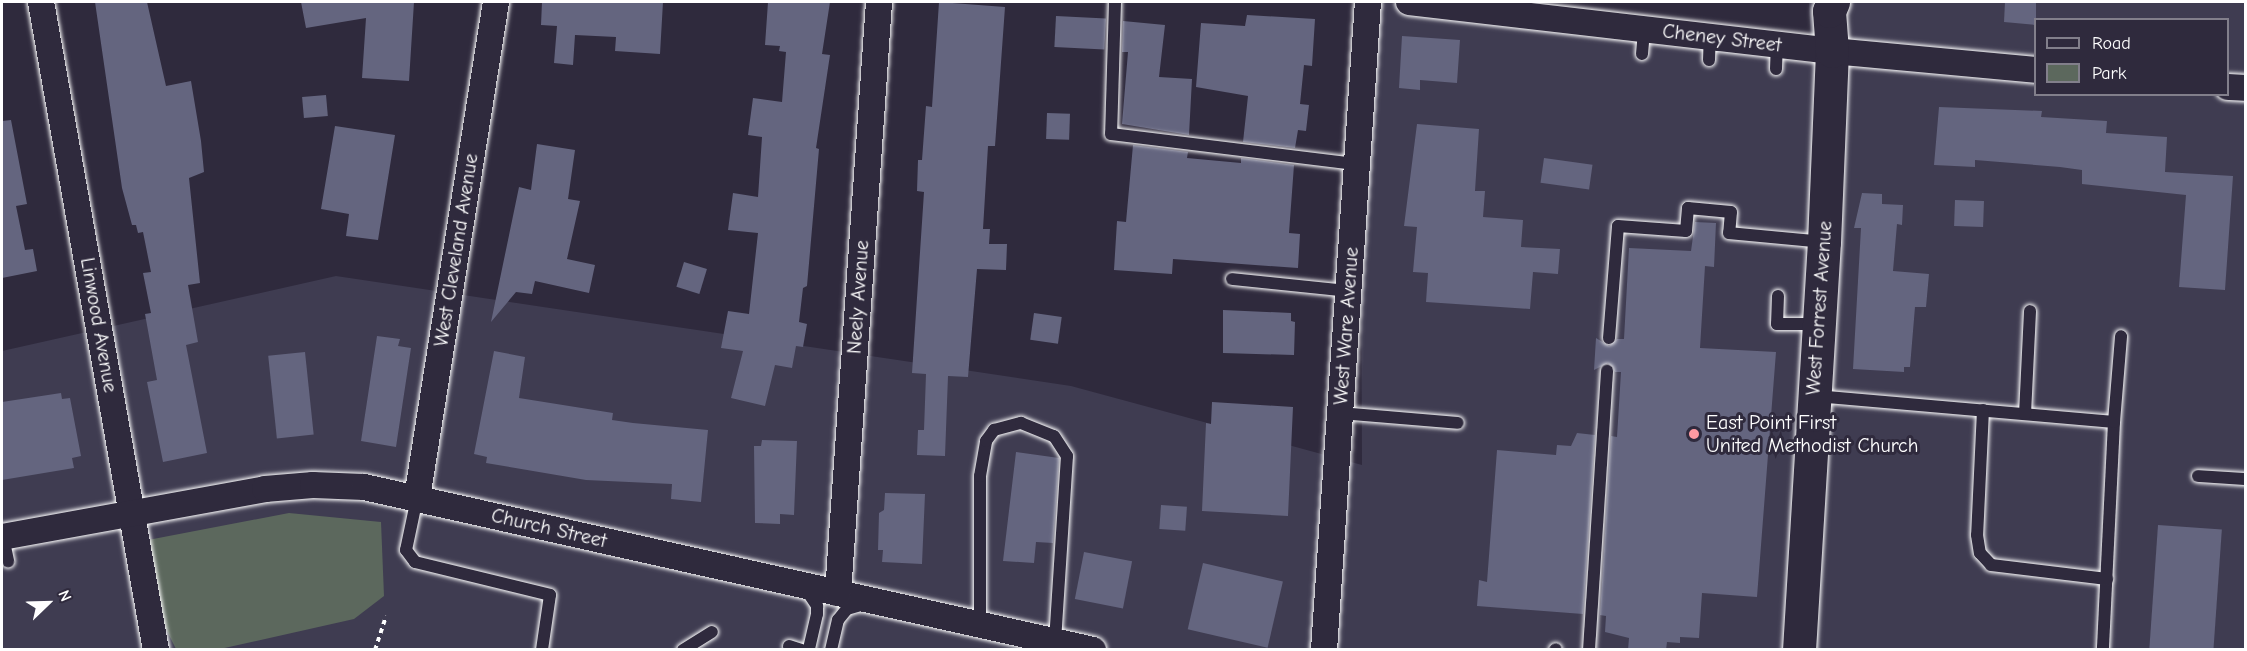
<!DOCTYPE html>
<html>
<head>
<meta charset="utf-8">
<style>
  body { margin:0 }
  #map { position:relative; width:2247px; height:651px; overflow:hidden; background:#2f2a3d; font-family:"Comic Neue",sans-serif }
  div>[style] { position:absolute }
  .built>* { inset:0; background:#3f3c51 }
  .green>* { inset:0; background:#5c685d }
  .building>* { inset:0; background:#64657f; transform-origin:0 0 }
  .path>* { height:4px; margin-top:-2px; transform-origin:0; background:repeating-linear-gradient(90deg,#fff 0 4.5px,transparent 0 9px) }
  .roads { filter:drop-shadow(0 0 2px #fff) drop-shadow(0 0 2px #fff) }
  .lane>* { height:12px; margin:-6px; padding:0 6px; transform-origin:6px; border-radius:6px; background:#2f2a3d }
  .street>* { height:26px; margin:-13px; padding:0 13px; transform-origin:13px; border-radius:13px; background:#2f2a3d }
  .secondary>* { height:33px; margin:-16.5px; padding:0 16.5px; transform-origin:16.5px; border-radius:16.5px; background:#2f2a3d }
  .dots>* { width:16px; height:16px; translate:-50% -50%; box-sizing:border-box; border:3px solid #2f2a3d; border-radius:50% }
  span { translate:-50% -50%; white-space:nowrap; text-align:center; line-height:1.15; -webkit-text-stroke:6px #2f2a3d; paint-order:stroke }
  .street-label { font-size:20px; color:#fff }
  .poi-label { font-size:20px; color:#fff }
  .left { translate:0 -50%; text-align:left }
  .frame { position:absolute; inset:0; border:3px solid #fff; pointer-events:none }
  .legend { position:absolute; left:2034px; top:18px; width:195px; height:78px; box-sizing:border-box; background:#2f2a3d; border:2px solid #827f8b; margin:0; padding:8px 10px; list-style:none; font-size:18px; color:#fff }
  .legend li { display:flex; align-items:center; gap:12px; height:30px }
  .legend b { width:30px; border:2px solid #827f8b }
  .north { position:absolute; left:18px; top:573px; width:60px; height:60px; -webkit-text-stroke:4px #2f2a3d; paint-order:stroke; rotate:67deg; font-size:16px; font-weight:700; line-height:24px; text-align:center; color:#fff }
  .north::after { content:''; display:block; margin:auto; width:21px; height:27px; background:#fff; clip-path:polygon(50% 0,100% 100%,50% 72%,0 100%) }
</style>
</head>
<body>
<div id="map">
  <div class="built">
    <i style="clip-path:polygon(evenodd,1360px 2px,1384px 2px,1812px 63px,1809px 2px,2245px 2px,2245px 649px,2px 649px,2px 351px,336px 276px,1071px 386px,1362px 465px,1360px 2px,2036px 20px,2228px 20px,2228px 94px,2036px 94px,2036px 20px)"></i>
  </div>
  <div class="green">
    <i style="clip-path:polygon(289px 513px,381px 522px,384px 596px,354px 619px,220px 649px,176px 649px,159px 615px,148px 540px)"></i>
  </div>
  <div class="building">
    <i style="clip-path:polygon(95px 2px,147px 2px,166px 86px,191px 81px,201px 141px,204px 172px,189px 178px,200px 283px,188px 285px,198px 342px,186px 345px,207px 453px,163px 462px,147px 382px,157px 380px,145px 314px,151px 313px,143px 273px,151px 272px,143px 232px,138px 233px,136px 225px,132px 225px,122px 188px)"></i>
    <i style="clip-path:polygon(301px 2px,414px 2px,409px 81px,362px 78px,366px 18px,306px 28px)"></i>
    <i style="clip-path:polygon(542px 2px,663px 2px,660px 54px,615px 51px,616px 37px,575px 35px,573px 65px,554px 63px,557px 26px,541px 25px)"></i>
    <i style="clip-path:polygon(768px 2px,830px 2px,822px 54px,830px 55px,816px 148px,819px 149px,807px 286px,803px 288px,799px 322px,807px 324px,803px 347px,796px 346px,792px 368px,775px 365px,765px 406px,731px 398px,743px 351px,721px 348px,728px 311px,749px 314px,758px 233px,728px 230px,733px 193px,758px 197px,762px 137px,748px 135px,753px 98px,782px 102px,786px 52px,779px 51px,780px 46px,765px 45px)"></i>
    <i style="clip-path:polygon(939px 2px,1005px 7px,995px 146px,988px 146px,983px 229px,990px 229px,989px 244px,1007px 244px,1006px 270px,977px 269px,968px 377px,948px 376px,945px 456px,917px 455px,918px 430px,924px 430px,926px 374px,912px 373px,924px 192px,917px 191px,918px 160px,922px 160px,926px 106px,932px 107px)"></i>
    <i style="clip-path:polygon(2005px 2px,2036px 2px,2036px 25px,2004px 22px)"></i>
    <i style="clip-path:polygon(1247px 15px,1315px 19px,1312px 66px,1304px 65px,1300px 104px,1309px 105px,1306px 131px,1298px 130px,1295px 148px,1243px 142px,1248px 96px,1196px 87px,1201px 23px,1245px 26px)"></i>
    <i style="left:1056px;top:16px;width:50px;height:31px;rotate:3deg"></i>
    <i style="clip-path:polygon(1123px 21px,1165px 25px,1159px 77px,1192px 79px,1189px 135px,1122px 124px,1128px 52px,1122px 52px)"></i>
    <i style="clip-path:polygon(1402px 36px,1460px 40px,1457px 83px,1420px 80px,1420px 90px,1399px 88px)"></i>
    <i style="left:326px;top:95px;width:21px;height:24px;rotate:85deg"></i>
    <i style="clip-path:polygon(1939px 107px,2042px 111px,2041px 117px,2107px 121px,2106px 133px,2167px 137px,2165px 172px,2233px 176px,2225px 290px,2179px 287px,2186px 195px,2082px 184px,2082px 170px,2060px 167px,1975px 160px,1975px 167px,1934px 165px)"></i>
    <i style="left:1047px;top:113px;width:23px;height:26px;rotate:2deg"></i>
    <i style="clip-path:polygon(11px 120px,27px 204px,16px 206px,25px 250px,33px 249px,37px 271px,2px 278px,2px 121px)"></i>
    <i style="clip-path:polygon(1417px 124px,1479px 129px,1475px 191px,1485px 191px,1483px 217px,1523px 220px,1521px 247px,1560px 249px,1558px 274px,1533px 272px,1530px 309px,1426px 302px,1428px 273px,1413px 272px,1417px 227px,1404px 226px)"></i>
    <i style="clip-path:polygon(335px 126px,395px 135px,378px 240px,346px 236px,349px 214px,321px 209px)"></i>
    <i style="clip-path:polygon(537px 144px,575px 150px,568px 199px,580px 201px,567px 259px,595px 265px,589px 293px,535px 281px,532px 294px,516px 292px,491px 322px,519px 187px,531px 190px)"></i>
    <i style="clip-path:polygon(1133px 145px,1188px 152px,1187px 158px,1241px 163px,1241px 158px,1294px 165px,1289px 233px,1300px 234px,1298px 268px,1173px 259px,1172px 274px,1114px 270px,1117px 221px,1126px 222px)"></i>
    <i style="left:1544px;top:158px;width:49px;height:25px;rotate:8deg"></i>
    <i style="clip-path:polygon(1862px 193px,1882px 194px,1882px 204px,1903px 205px,1902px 225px,1897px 224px,1893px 271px,1929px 274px,1926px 307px,1915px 307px,1910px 367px,1904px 367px,1904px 372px,1853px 369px,1861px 228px,1854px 228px)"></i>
    <i style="left:1955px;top:200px;width:29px;height:26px;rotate:2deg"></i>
    <i style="clip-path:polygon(1695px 222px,1716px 223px,1714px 267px,1705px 266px,1700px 348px,1776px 352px,1757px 597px,1702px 593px,1699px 638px,1680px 637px,1680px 643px,1667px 642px,1666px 650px,1628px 650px,1629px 638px,1605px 632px,1606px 616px,1600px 615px,1611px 436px,1617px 437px,1621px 372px,1615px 372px,1608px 363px,1594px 370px,1596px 338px,1609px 346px,1617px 339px,1624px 339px,1629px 248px,1691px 251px)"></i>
    <i style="left:684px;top:262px;width:24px;height:26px;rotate:17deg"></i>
    <i style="clip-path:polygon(1223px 310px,1291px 313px,1291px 321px,1295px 322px,1294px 355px,1223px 353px)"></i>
    <i style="left:1034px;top:313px;width:28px;height:27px;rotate:8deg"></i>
    <i style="clip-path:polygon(377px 336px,400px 339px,398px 346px,411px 348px,396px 447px,361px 441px)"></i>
    <i style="clip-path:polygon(494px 351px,525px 357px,519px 398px,613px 413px,612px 420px,633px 423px,708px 430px,701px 502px,671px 499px,672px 484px,586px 480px,486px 463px,487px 457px,474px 454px)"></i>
    <i style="left:305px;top:352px;width:83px;height:37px;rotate:84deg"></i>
    <i style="clip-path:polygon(61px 393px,62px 399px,70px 398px,81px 456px,72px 458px,74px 468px,2px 480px,2px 402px)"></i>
    <i style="clip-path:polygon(1212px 402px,1293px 407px,1288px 516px,1202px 511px,1206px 423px,1211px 424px)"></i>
    <i style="clip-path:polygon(1577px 433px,1595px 435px,1583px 614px,1477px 606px,1479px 580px,1487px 582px,1497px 450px,1556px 455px,1557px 445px,1571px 446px)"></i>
    <i style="clip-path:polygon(762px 440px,797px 441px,794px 515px,780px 514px,780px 524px,755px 523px,754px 446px,761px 446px)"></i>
    <i style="clip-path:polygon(1016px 452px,1059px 458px,1053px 543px,1036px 542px,1034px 563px,1003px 561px)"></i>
    <i style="clip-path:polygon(885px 493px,925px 494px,922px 564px,882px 562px,883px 550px,878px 550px,879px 513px,884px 510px)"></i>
    <i style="left:1161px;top:505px;width:26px;height:24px;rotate:4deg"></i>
    <i style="left:2158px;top:525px;width:64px;height:125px;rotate:4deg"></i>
    <i style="left:1084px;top:552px;width:49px;height:48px;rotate:11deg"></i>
    <i style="left:1203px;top:563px;width:82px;height:68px;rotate:13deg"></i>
  </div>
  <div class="path">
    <i style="left:375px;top:650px;width:36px;rotate:-72deg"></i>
  </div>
  <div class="roads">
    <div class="lane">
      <i style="left:1115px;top:2px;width:132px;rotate:91.7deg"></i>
      <i style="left:1111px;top:134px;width:248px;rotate:7deg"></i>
      <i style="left:1642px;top:54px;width:25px;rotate:-85deg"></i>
      <i style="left:1709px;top:60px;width:23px;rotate:-88deg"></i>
      <i style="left:1776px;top:69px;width:24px;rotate:-88deg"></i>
      <i style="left:1232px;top:279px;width:117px;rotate:5.9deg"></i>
      <i style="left:1778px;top:296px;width:28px;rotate:92deg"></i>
      <i style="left:1777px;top:324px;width:40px"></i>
      <i style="left:1609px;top:338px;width:112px;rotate:-85.4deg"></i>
      <i style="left:1618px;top:226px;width:68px;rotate:4.2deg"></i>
      <i style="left:1686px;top:231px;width:23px;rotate:-85deg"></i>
      <i style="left:1688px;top:208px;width:43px;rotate:5.3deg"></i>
      <i style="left:1731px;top:212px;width:21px;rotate:95deg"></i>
      <i style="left:1729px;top:233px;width:95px;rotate:5.4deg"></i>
      <i style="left:1816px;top:396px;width:299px;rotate:5deg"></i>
      <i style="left:2114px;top:422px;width:228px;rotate:92.8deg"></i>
      <i style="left:1983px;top:410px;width:125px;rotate:92.7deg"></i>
      <i style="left:1977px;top:535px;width:18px;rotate:81deg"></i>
      <i style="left:1980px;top:553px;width:16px;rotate:47deg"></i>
      <i style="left:1991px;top:565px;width:117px;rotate:6.9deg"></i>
      <i style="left:1340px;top:413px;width:118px;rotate:4.8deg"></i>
      <i style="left:2025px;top:414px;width:103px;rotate:-87.2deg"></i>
      <i style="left:2114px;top:422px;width:86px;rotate:-85.3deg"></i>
      <i style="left:2198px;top:476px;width:48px;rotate:3.6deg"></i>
      <i style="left:417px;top:498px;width:53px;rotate:101.9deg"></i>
      <i style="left:406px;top:550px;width:15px;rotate:53deg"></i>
      <i style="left:415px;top:562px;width:139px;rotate:13.7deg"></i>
      <i style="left:550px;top:595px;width:56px;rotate:98.3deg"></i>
      <i style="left:3px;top:537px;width:25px;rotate:78deg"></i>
      <i style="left:805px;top:588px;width:22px;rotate:56deg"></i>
      <i style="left:817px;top:606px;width:8px;rotate:90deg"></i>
      <i style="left:817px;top:614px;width:37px;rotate:103deg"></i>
      <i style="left:980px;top:624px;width:148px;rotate:-90deg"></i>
      <i style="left:980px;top:476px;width:36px;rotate:-80deg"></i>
      <i style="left:986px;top:441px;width:14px;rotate:-54deg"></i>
      <i style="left:994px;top:430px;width:28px;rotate:-15deg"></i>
      <i style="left:1021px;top:423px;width:35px;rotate:22deg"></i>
      <i style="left:1054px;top:436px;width:24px;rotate:57deg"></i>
      <i style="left:1067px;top:456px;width:185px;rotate:93.7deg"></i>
      <i style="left:789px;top:646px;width:13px;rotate:18deg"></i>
      <i style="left:683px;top:650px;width:34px;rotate:-32deg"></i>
      <i style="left:831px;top:650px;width:31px;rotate:-77deg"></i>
      <i style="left:838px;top:620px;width:14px;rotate:-51deg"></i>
      <i style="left:847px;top:609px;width:18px;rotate:-16deg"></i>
      <i style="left:1555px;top:650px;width:1px;rotate:-45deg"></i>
      <i style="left:1589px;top:650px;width:280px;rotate:-86.3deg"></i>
    </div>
    <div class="street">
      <i style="left:41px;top:2px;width:658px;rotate:79.94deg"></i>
      <i style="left:1409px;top:2px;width:426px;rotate:6.6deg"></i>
      <i style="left:1832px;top:51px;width:205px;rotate:5.3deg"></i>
      <i style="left:2228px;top:87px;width:18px;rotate:3deg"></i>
      <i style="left:417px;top:498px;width:502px;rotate:-80.95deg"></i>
      <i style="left:2px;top:537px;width:267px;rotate:-10.3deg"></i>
      <i style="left:265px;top:489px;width:48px;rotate:-4.8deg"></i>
      <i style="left:313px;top:485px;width:51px;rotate:2.2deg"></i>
      <i style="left:364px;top:487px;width:747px;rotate:12.6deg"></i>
      <i style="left:838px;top:593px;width:592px;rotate:-86.03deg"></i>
      <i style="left:1324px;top:650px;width:649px;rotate:-86.12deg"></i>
    </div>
    <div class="secondary">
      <i style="left:1799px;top:650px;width:409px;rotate:-86.5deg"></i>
      <i style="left:1824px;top:242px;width:191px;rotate:-87.6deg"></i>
      <i style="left:1832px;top:51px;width:40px;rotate:-94.3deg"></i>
      <i style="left:1829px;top:11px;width:10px;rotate:-66deg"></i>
    </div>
  </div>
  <div class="dots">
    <i style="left:1694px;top:434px;background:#ff9aa2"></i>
  </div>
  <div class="street-label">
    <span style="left:1722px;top:38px;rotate:7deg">Cheney Street</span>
    <span style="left:456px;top:250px;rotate:-81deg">West Cleveland Avenue</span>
    <span style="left:858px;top:297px;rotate:-86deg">Neely Avenue</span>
    <span style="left:1819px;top:308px;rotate:-86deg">West Forrest Avenue</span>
    <span style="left:99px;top:325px;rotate:80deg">Linwood Avenue</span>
    <span style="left:1346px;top:326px;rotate:-86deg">West Ware Avenue</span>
    <span style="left:549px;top:528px;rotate:13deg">Church Street</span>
  </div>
  <div class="poi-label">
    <span class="left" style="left:1706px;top:434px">East Point First<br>United Methodist Church</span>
  </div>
  <div class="frame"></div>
  <ul class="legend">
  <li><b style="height:8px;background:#2f2a3d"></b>Road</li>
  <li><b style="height:16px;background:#5c685d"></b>Park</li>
  </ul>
  <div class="north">N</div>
</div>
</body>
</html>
